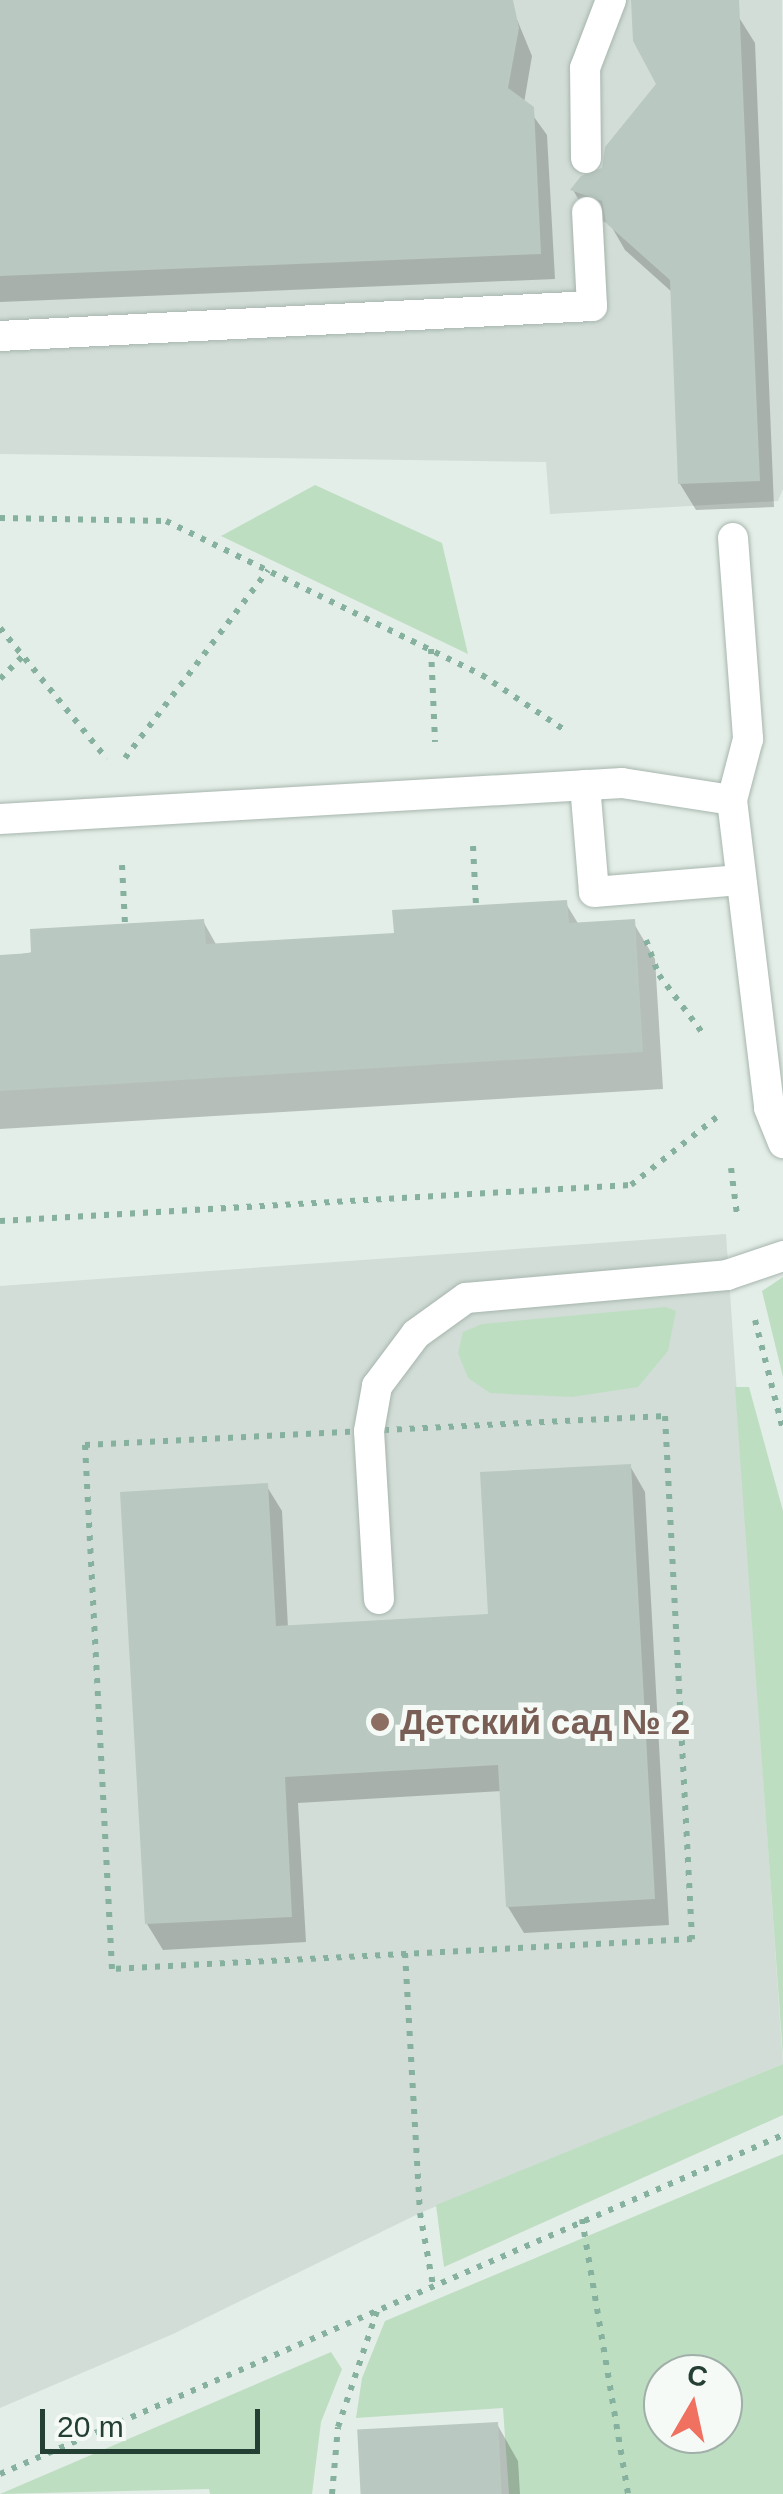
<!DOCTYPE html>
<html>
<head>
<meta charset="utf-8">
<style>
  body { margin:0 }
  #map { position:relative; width:783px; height:2494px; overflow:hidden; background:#e4eee8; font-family:Helvetica,sans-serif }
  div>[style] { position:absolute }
  .built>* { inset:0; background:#d2ddd7 }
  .green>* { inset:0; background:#bedec2 }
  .shadow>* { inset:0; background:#0003 }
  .building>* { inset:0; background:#b9c8c1; transform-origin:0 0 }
  .path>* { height:6px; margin-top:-3px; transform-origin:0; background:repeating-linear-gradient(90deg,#85b19e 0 5px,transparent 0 13px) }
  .roads { filter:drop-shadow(0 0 2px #a7b6ae) drop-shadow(0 0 2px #a7b6ae) }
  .service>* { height:30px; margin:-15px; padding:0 15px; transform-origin:15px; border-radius:15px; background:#fff }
  .dots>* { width:28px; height:28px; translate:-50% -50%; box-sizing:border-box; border:5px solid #f5faf7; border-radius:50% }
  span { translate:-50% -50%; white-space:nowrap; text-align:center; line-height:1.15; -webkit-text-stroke:10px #f5faf7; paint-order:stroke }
  .education-label { font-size:35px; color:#785e54; font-weight:700 }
  .left { translate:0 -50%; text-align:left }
  .north { position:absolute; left:643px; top:2354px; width:100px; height:100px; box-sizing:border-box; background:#f5faf7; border:2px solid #a1afa9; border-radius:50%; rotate:9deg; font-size:28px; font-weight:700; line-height:40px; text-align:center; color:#243f34 }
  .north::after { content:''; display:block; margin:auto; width:35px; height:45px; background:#f0715f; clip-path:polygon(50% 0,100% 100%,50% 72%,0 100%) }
  .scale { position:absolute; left:40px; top:2409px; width:220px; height:45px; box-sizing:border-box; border:5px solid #243f34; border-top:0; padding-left:12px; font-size:30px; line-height:35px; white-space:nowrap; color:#243f34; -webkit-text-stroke:8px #f5faf7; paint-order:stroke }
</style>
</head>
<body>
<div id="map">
  <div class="built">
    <i style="clip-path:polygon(0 0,782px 0,783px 489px,778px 501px,550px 514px,546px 462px,0 454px)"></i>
    <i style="clip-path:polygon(726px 1234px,783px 2064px,420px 2213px,173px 2334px,0 2408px,0 1286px)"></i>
  </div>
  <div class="green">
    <i style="clip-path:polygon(315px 485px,442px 543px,468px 654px,221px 536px)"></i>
    <i style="clip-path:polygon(783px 1277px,783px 1377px,762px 1291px)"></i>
    <i style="clip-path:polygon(666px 1307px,676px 1311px,668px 1351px,638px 1387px,572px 1397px,490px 1393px,468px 1378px,458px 1353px,463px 1332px,482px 1324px)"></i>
    <i style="clip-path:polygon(735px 1387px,749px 1387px,783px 1511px,783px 2057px)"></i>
    <i style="clip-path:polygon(783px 2064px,783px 2115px,444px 2267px,436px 2205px)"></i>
    <i style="clip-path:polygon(evenodd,783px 2154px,783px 2494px,509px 2494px,503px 2408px,356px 2418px,362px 2378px,385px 2321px,783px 2154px,663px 2374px,723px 2374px,723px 2434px,663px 2434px,663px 2374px)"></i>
    <i style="clip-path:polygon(331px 2352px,342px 2369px,321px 2422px,312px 2494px,210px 2494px,209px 2489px,0 2494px)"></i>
  </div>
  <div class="shadow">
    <i style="clip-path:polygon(0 0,509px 0,532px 56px,524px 103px,547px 135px,555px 279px,0 302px)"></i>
    <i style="clip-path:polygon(643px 0,728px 0,755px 43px,774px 507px,696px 510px,680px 484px,673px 293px,625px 250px,610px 224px,588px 216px,573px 190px,604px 170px,659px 84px)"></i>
    <i style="clip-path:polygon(565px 902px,579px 925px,633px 922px,655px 959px,663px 1089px,0 1129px,0 958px,203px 921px,217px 946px,396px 935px)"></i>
    <i style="clip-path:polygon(630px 1466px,645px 1492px,669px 1925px,524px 1933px,508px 1907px,502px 1791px,298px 1803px,306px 1942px,163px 1950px,147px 1924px,266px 1485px,282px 1511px,288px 1628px,491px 1616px)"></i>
    <i style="clip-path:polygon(497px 2424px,518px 2461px,520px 2494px,363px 2494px)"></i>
  </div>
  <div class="building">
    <i style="clip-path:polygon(0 0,513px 0,519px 28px,508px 88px,534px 107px,541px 254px,0 276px)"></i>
    <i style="clip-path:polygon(631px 0,739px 0,760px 481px,678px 484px,670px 280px,606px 223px,602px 201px,570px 190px,581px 176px,602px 168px,605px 147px,656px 84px,633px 41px)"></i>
    <i style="clip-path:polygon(567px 900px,569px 923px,635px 919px,643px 1052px,0 1091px,0 955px,31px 953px,30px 929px,204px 919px,206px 944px,394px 933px,392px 910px)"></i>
    <i style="clip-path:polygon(631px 1464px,655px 1899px,506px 1907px,498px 1765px,285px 1777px,292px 1917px,145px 1924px,120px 1492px,268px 1483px,276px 1626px,488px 1614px,480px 1472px)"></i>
    <i style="left:498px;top:2422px;width:72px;height:141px;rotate:87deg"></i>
  </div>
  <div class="path">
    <i style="left:0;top:518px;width:166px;rotate:1deg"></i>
    <i style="left:166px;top:521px;width:352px;rotate:26deg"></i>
    <i style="left:482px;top:675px;width:101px;rotate:33.7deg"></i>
    <i style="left:0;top:628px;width:169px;rotate:50.8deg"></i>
    <i style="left:431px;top:649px;width:93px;rotate:87.5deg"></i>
    <i style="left:0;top:679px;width:33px;rotate:-45deg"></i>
    <i style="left:125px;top:758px;width:236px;rotate:-52.7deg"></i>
    <i style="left:473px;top:846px;width:59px;rotate:87.1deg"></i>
    <i style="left:122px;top:865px;width:59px;rotate:87.1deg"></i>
    <i style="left:646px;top:940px;width:37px;rotate:70deg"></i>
    <i style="left:659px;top:975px;width:75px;rotate:53.1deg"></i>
    <i style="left:731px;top:1168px;width:47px;rotate:82.7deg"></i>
    <i style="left:0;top:1221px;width:632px;rotate:-3.27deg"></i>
    <i style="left:631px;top:1185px;width:111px;rotate:-38.4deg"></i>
    <i style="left:755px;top:1320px;width:114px;rotate:75.7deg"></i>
    <i style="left:665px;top:1416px;width:524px;rotate:87.04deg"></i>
    <i style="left:692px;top:1939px;width:581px;rotate:177.04deg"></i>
    <i style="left:112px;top:1969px;width:525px;rotate:-92.95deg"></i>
    <i style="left:85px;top:1445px;width:581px;rotate:-2.86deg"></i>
    <i style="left:405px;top:1953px;width:260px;rotate:86.7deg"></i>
    <i style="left:420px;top:2213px;width:73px;rotate:79.8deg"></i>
    <i style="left:582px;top:2219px;width:279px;rotate:80.5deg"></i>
    <i style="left:0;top:2474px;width:853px;rotate:-23.41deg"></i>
    <i style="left:332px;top:2494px;width:67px;rotate:-84.9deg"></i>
    <i style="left:338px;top:2427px;width:122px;rotate:-71.4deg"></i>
  </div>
  <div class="roads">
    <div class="service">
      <i style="left:586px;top:158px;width:90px;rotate:-90.6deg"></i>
      <i style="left:585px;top:68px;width:73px;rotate:-69.1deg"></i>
      <i style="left:0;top:336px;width:593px;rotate:-2.9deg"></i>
      <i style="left:592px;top:306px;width:94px;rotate:-93deg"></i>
      <i style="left:733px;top:538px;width:202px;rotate:85.7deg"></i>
      <i style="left:748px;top:739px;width:63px;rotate:104.7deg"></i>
      <i style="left:732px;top:800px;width:310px;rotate:83.1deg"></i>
      <i style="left:769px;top:1108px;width:38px;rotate:68deg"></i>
      <i style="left:585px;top:785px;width:107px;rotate:85.2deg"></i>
      <i style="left:594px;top:892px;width:147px;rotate:-4.7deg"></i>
      <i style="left:0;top:819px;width:623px;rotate:-3.31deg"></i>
      <i style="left:622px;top:783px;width:111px;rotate:8.8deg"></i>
      <i style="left:379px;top:1599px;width:168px;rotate:-93.4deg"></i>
      <i style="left:369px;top:1431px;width:46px;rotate:-79.9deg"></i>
      <i style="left:377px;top:1386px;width:65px;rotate:-53.1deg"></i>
      <i style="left:416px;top:1334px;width:62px;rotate:-35.8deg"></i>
      <i style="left:466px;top:1298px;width:262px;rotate:-5deg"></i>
      <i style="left:727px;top:1275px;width:59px;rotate:-18.7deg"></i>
    </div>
  </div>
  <div class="dots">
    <i style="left:380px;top:1722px;background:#8d6e63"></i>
  </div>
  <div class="education-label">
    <span class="left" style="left:400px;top:1722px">Детский сад № 2</span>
  </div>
  <div class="north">С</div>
  <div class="scale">20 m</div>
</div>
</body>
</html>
